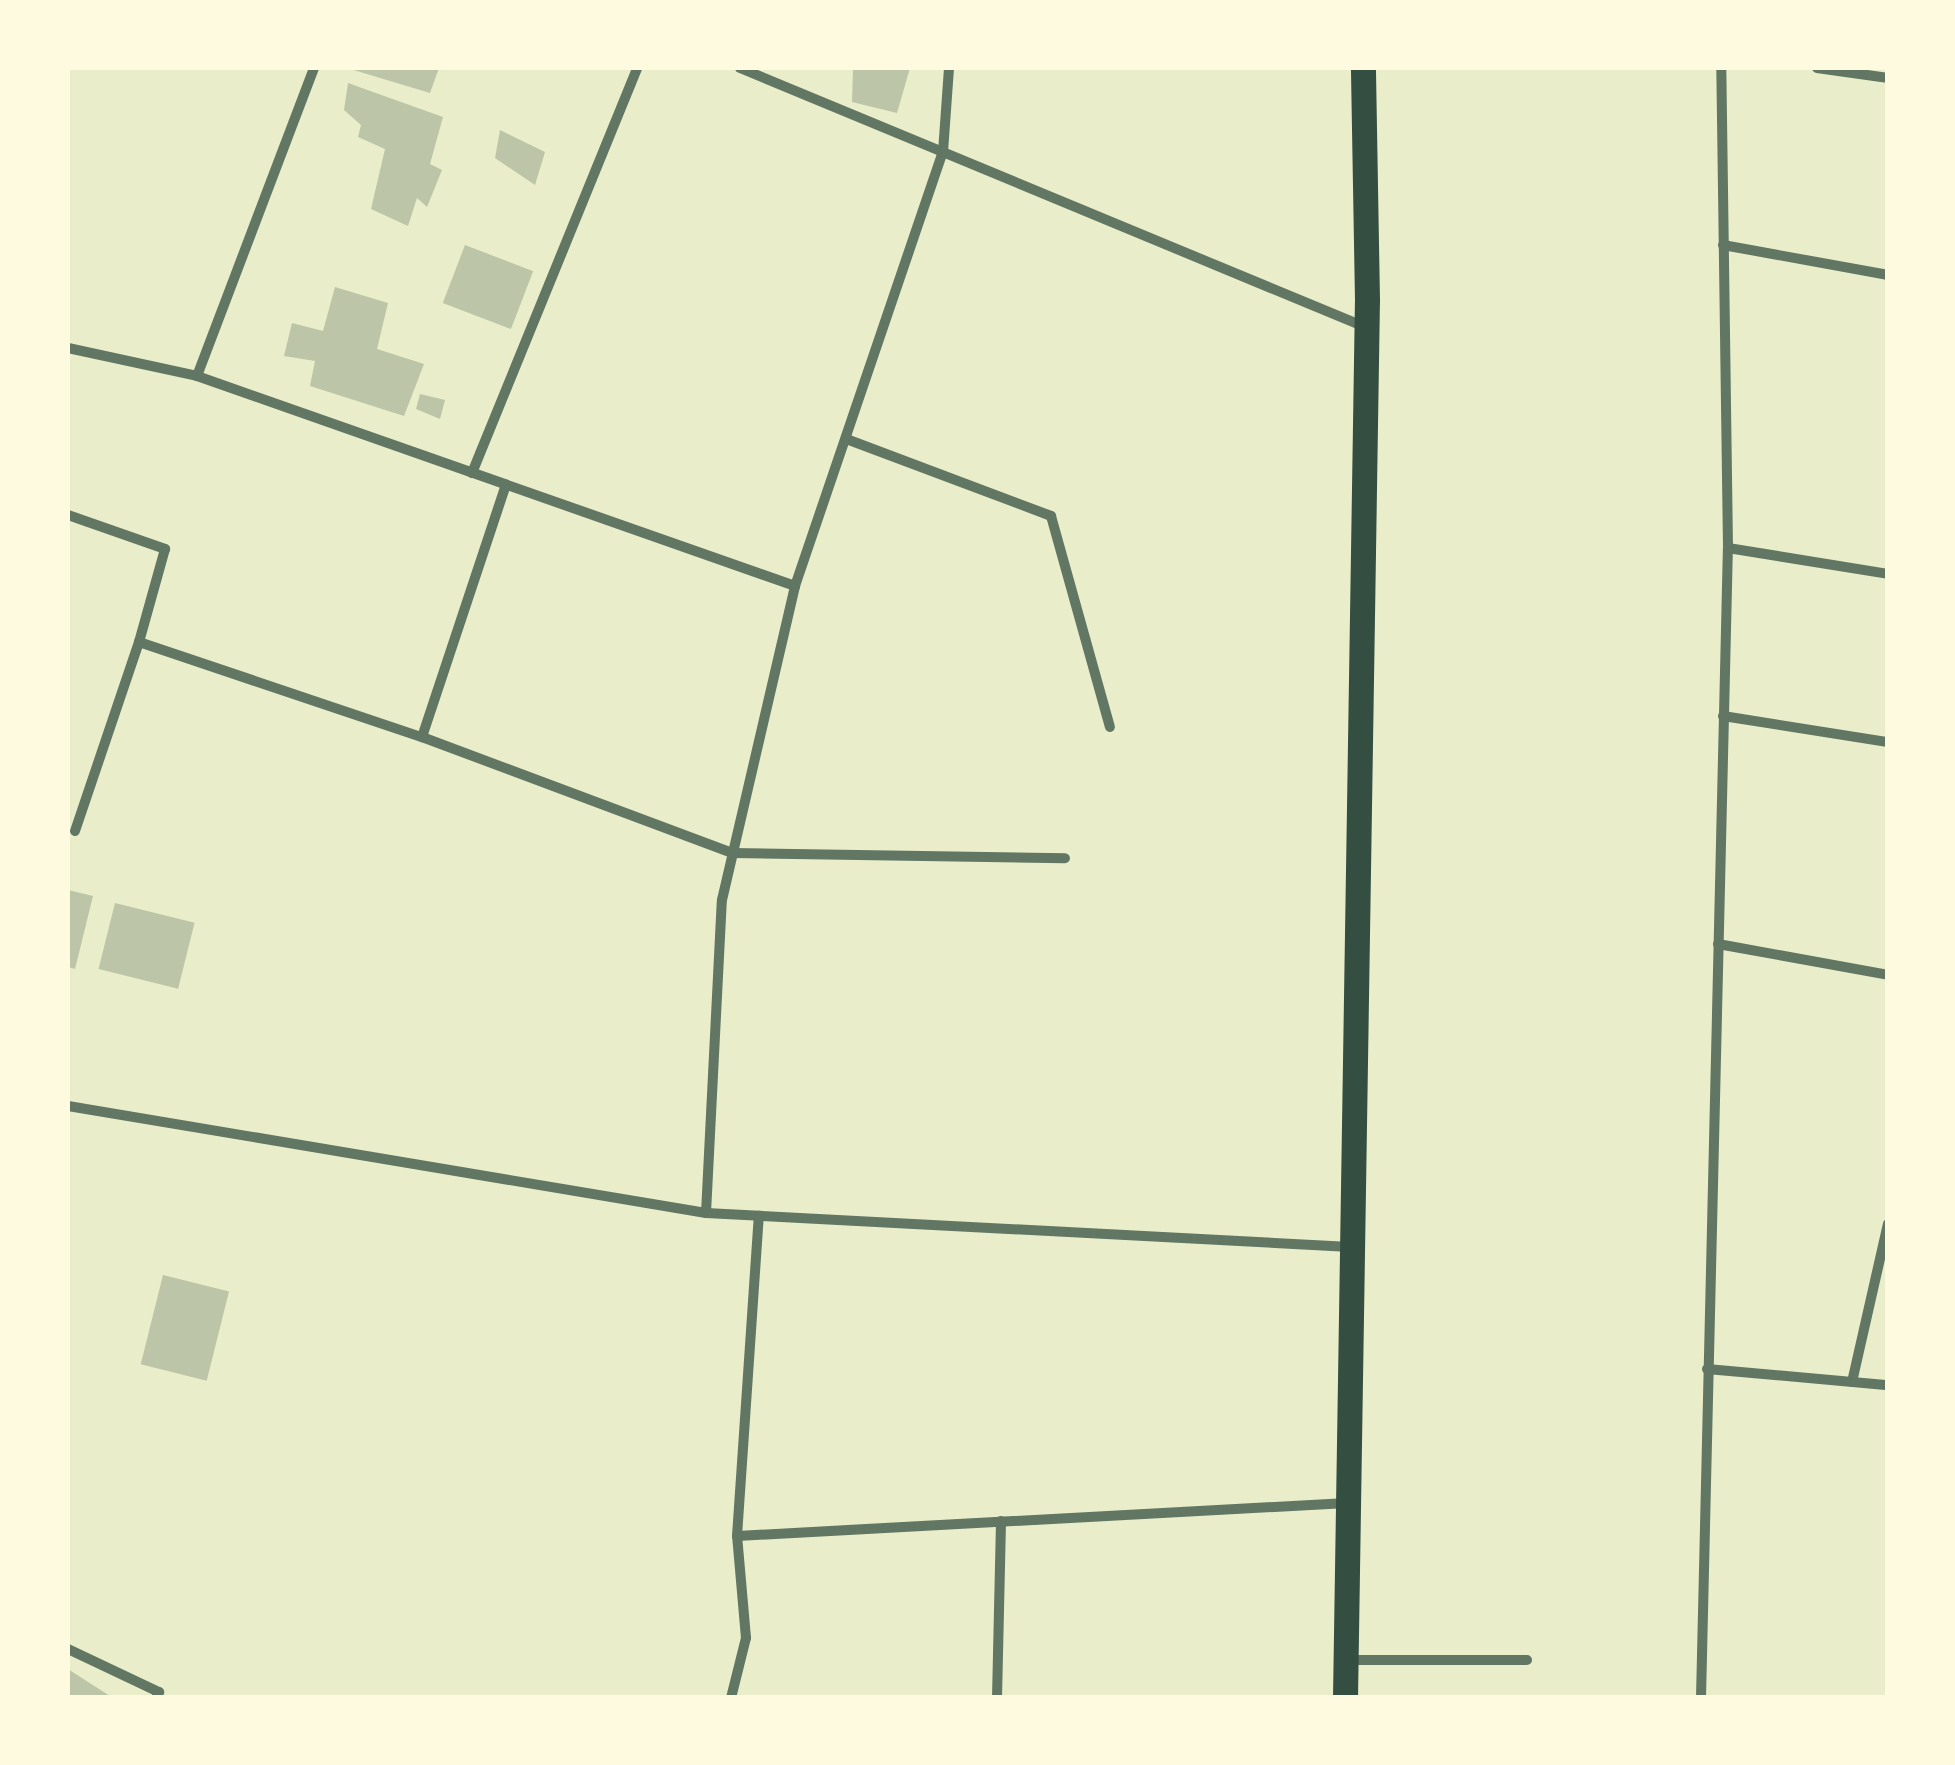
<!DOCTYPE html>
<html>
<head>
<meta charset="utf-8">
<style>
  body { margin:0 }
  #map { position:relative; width:1955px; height:1765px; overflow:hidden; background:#e9edc9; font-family:"Roboto Condensed",sans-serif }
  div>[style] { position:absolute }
  .building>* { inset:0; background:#bcc5a7; transform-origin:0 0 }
  .minor>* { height:10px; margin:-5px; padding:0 5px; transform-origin:5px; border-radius:5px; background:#617663 }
  .primary>* { height:25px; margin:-12.5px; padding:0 12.5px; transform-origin:12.5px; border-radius:12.5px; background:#344e41 }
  span { translate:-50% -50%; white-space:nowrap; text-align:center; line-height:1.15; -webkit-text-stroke:9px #fefae0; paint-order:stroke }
  .frame { position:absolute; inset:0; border:70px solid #fefae0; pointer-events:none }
</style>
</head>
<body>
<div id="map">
  <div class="building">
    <i style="clip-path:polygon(347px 68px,439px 68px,430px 93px)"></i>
    <i style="clip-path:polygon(853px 68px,910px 68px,897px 113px,852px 102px)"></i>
    <i style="clip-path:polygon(348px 83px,443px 117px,430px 164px,442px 170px,427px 207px,417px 198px,408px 226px,371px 209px,385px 149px,358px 137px,361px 125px,344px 110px)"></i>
    <i style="clip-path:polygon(500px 130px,545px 152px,535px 185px,495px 158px)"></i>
    <i style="left:465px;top:245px;width:73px;height:62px;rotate:21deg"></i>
    <i style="clip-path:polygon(335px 287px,388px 303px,377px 349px,424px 364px,404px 416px,310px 386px,315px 361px,284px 356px,292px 323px,323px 331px)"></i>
    <i style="clip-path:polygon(420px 394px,445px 400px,440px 419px,416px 409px)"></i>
    <i style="clip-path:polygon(68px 890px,93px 896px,75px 969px,68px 967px)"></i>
    <i style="left:115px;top:903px;width:82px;height:68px;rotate:14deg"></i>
    <i style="left:163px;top:1275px;width:68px;height:92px;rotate:14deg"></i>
    <i style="clip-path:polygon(68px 1669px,113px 1698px,68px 1698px)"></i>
  </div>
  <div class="minor">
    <i style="left:740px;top:68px;width:677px;rotate:22.51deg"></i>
    <i style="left:1817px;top:68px;width:72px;rotate:8deg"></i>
    <i style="left:1723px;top:245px;width:168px;rotate:10.3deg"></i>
    <i style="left:68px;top:348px;width:132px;rotate:12.2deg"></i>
    <i style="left:197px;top:376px;width:634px;rotate:19.35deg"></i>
    <i style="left:197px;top:376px;width:329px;rotate:-69.2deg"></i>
    <i style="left:849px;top:440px;width:216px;rotate:20.6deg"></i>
    <i style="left:1051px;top:516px;width:219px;rotate:74.4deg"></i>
    <i style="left:472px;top:473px;width:437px;rotate:-67.8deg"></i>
    <i style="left:68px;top:515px;width:103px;rotate:19.3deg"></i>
    <i style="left:165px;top:549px;width:97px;rotate:105.6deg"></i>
    <i style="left:139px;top:642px;width:299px;rotate:18.6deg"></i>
    <i style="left:422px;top:737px;width:332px;rotate:20.5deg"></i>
    <i style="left:733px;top:853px;width:332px;rotate:0.9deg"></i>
    <i style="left:1728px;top:548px;width:162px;rotate:9.2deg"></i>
    <i style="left:1723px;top:716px;width:167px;rotate:9deg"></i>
    <i style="left:422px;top:737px;width:266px;rotate:-71.6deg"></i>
    <i style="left:75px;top:831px;width:200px;rotate:-71.3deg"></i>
    <i style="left:1718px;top:944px;width:173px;rotate:10.3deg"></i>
    <i style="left:68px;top:1106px;width:647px;rotate:9.52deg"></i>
    <i style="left:706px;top:1213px;width:313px;rotate:-87.1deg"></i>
    <i style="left:722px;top:900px;width:322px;rotate:-76.9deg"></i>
    <i style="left:795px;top:586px;width:459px;rotate:-71.2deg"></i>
    <i style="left:943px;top:152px;width:84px;rotate:-85.9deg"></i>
    <i style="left:706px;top:1213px;width:645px;rotate:3.02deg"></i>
    <i style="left:1707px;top:1369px;width:182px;rotate:5.1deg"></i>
    <i style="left:1852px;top:1382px;width:162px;rotate:-77.2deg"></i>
    <i style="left:737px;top:1536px;width:611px;rotate:-3.1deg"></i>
    <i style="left:68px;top:1649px;width:101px;rotate:25.3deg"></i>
    <i style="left:159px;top:1692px;width:7px;rotate:117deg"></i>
    <i style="left:1347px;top:1660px;width:180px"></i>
    <i style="left:731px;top:1698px;width:62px;rotate:-76deg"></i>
    <i style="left:746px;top:1638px;width:102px;rotate:-95deg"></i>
    <i style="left:737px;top:1536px;width:321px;rotate:-86.1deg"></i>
    <i style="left:997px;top:1698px;width:177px;rotate:-88.7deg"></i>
    <i style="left:1701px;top:1698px;width:1150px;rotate:-88.66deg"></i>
    <i style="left:1728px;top:548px;width:480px;rotate:-90.8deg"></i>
  </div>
  <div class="primary">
    <i style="left:1345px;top:1698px;width:1398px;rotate:-89.1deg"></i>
    <i style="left:1367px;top:300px;width:232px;rotate:-91deg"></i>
  </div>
  <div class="frame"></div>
</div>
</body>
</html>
